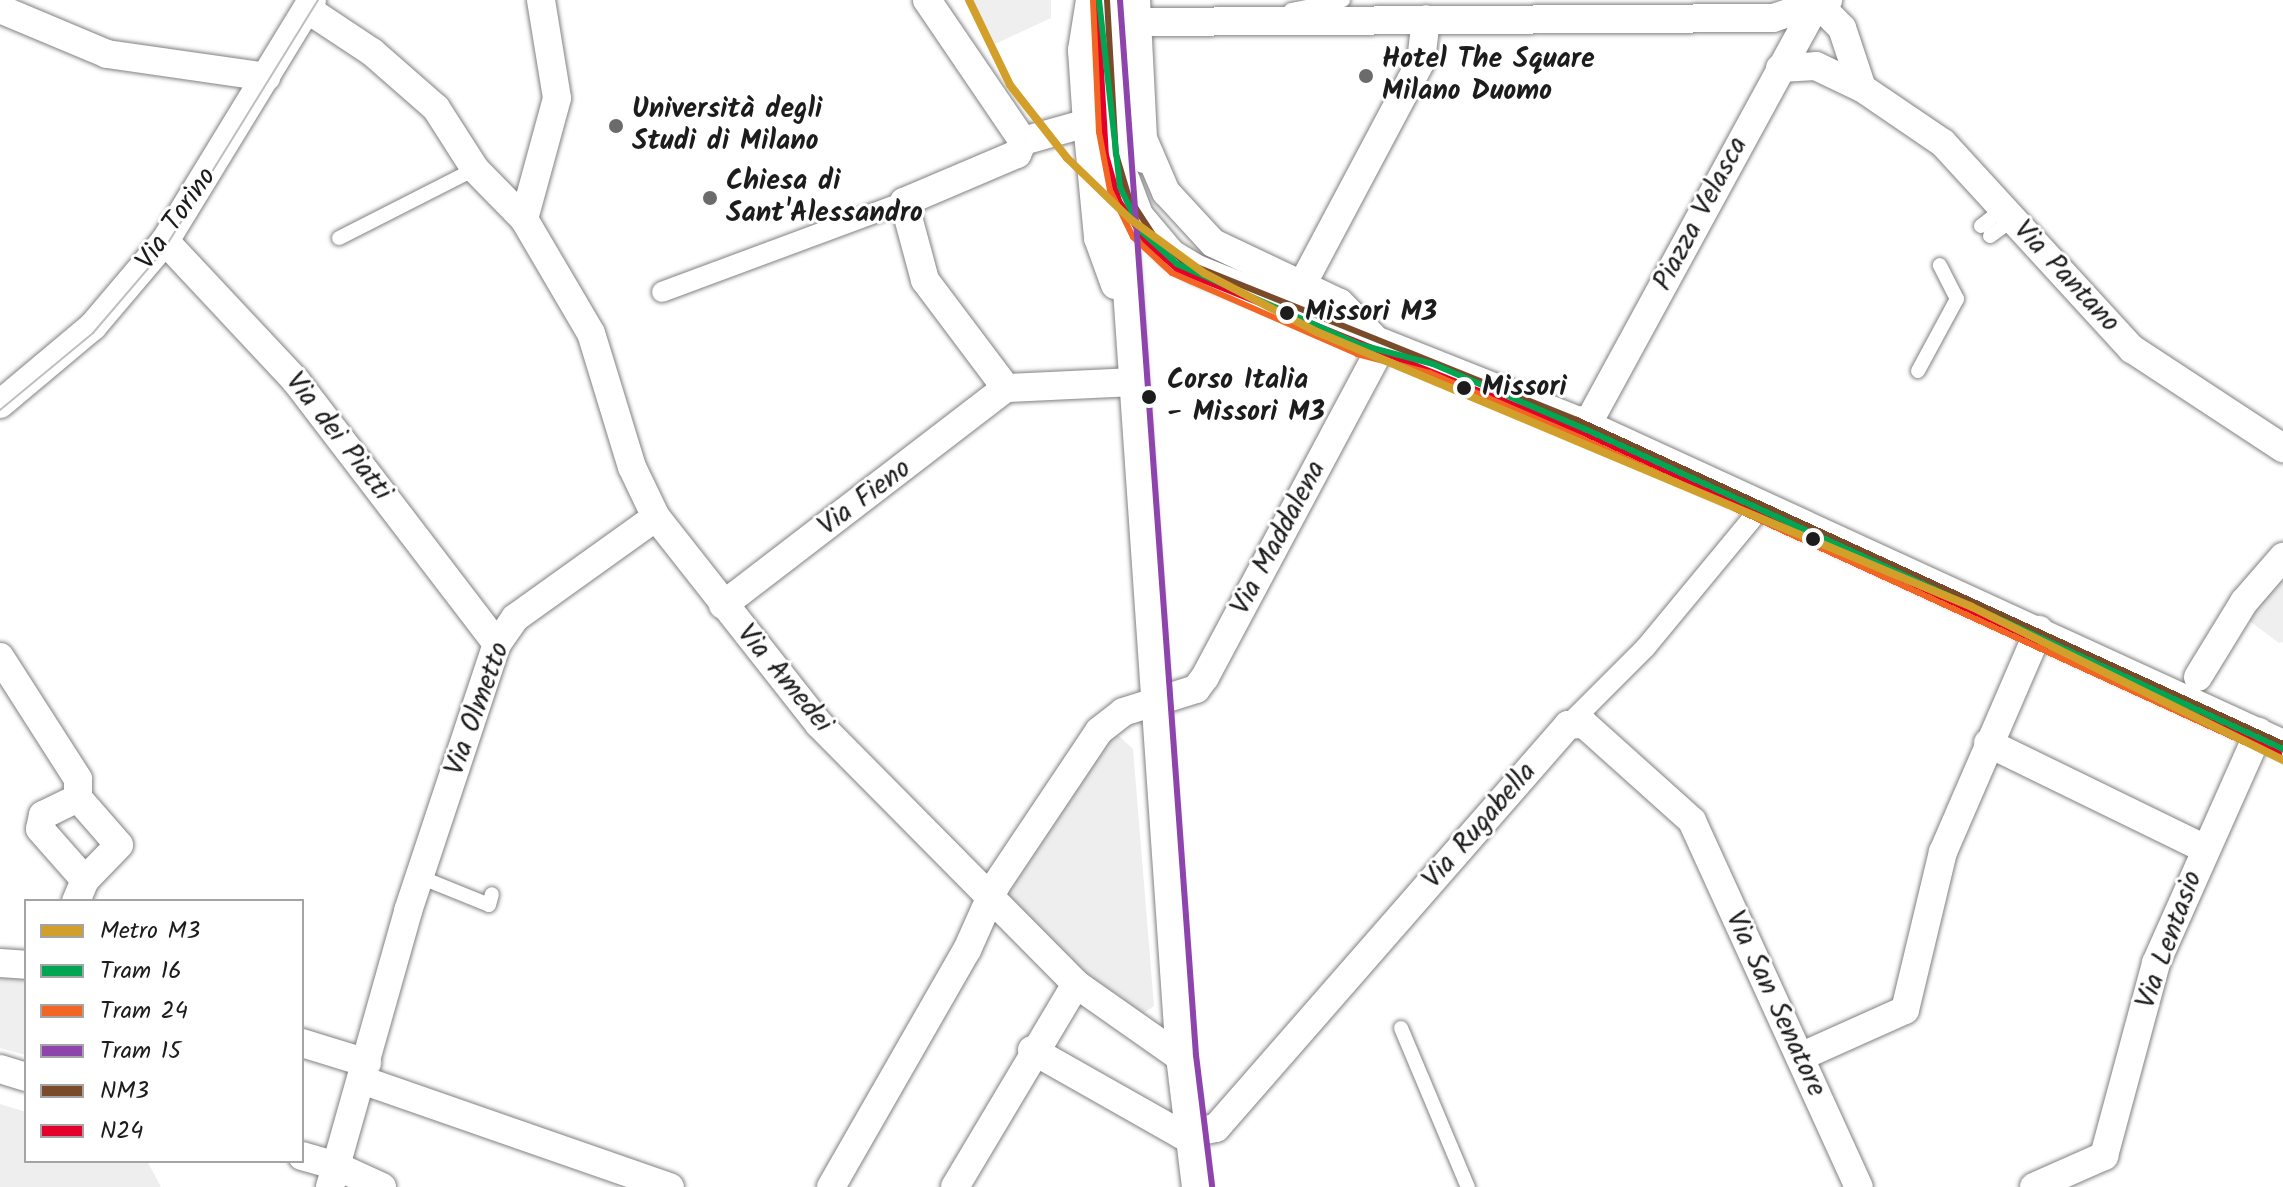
<!DOCTYPE html>
<html>
<head>
<meta charset="utf-8">
<style>
  body { margin:0 }
  #map { position:relative; width:2283px; height:1187px; overflow:hidden; background:#fff; font-family:Kalam,sans-serif }
  div>[style] { position:absolute }
  .built>* { inset:0; background:#eee }
  .green>* { inset:0; background:#efefef }
  .roads { filter:drop-shadow(0 0 2px #828282) drop-shadow(0 0 2px #828282) }
  .service>* { height:14px; margin:-7px; padding:0 7px; transform-origin:7px; border-radius:7px; background:#fff }
  .pedestrian>* { height:20px; margin:-10px; padding:0 10px; transform-origin:10px; border-radius:10px; background:#fff }
  .minor>* { height:28px; margin:-14px; padding:0 14px; transform-origin:14px; border-radius:14px; background:#fff }
  .tram>* { height:2px; margin:-1px; padding:0 1px; transform-origin:1px; border-radius:1px; background:#bebebe }
  .bus-1>* { height:6px; margin:-3px; padding:0 3px; transform-origin:3px; border-radius:3px; background:#7a4b2a }
  .bus-2>* { height:6px; margin:-3px; padding:0 3px; transform-origin:3px; border-radius:3px; background:#e4002b }
  .tram-1>* { height:6px; margin:-3px; padding:0 3px; transform-origin:3px; border-radius:3px; background:#00a651 }
  .tram-2>* { height:6px; margin:-3px; padding:0 3px; transform-origin:3px; border-radius:3px; background:#f26522 }
  .tram-3>* { height:6px; margin:-3px; padding:0 3px; transform-origin:3px; border-radius:3px; background:#8e44ad }
  .metro-1>* { height:8px; margin:-4px; padding:0 4px; transform-origin:4px; border-radius:4px; background:#d19f2a }
  .dots>* { width:22px; height:22px; translate:-50% -50%; box-sizing:border-box; border:4px solid #fff; border-radius:50% }
  span { translate:-50% -50%; white-space:nowrap; text-align:center; line-height:1.15; -webkit-text-stroke:6px #fff; paint-order:stroke }
  .poi-label { font-size:28px; color:#1c1c1c; font-weight:700 }
  .left { translate:0 -50%; text-align:left }
  .street-label { font-size:28px; color:#1c1c1c }
  .stop-label { font-size:28px; color:#1c1c1c; font-weight:700 }
  .legend { position:absolute; left:24px; top:899px; width:280px; height:264px; box-sizing:border-box; background:#fff; border:2px solid #a4a4a4; margin:0; padding:10px 14px; list-style:none; font-size:24px; color:#1c1c1c }
  .legend li { display:flex; align-items:center; gap:16px; height:40px }
  .legend b { width:40px; border:2px solid #a4a4a4 }
</style>
</head>
<body>
<div id="map">
  <div class="built">
    <i style="clip-path:polygon(1119px 736px,1133px 749px,1154px 1006px,1133px 1020px,1007px 895px,1108px 737px)"></i>
    <i style="clip-path:polygon(0 1104px,26px 1112px,26px 1161px,147px 1161px,161px 1187px,0 1187px)"></i>
  </div>
  <div class="green">
    <i style="clip-path:polygon(973px 0,1051px 0,1051px 18px,995px 44px)"></i>
    <i style="clip-path:polygon(2283px 574px,2283px 642px,2279px 643px,2247px 619px)"></i>
    <i style="clip-path:polygon(0 972px,26px 977px,26px 1055px,0 1048px)"></i>
  </div>
  <div class="roads">
    <div class="service">
      <i style="left:1291px;top:10px;width:53px;rotate:-10.9deg"></i>
      <i style="left:1981px;top:226px;width:29px;rotate:-38deg"></i>
      <i style="left:1990px;top:236px;width:27px;rotate:-36deg"></i>
      <i style="left:339px;top:238px;width:153px;rotate:-26.9deg"></i>
      <i style="left:1918px;top:371px;width:82px;rotate:-61.6deg"></i>
      <i style="left:1957px;top:299px;width:38px;rotate:-117deg"></i>
      <i style="left:420px;top:877px;width:74px;rotate:22.1deg"></i>
      <i style="left:489px;top:905px;width:11px;rotate:-75deg"></i>
      <i style="left:1401px;top:1028px;width:173px;rotate:67.2deg"></i>
    </div>
    <div class="pedestrian">
      <i style="left:662px;top:292px;width:258px;rotate:-20.4deg"></i>
      <i style="left:1568px;top:725px;width:110px;rotate:-45deg"></i>
      <i style="left:1646px;top:647px;width:187px;rotate:-50.4deg"></i>
    </div>
    <div class="minor">
      <i style="left:927px;top:0;width:171px;rotate:55.8deg"></i>
      <i style="left:1090px;top:0;width:51px;rotate:99.1deg"></i>
      <i style="left:1082px;top:50px;width:73px;rotate:86.1deg"></i>
      <i style="left:1087px;top:123px;width:116px;rotate:84.5deg"></i>
      <i style="left:1098px;top:238px;width:50px;rotate:70.1deg"></i>
      <i style="left:1107px;top:0;width:1060px;rotate:86.05deg"></i>
      <i style="left:1180px;top:1057px;width:131px;rotate:83deg"></i>
      <i style="left:1136px;top:0;width:159px;rotate:87.1deg"></i>
      <i style="left:1818px;top:4px;width:34px;rotate:45deg"></i>
      <i style="left:1842px;top:28px;width:63px;rotate:71.6deg"></i>
      <i style="left:1862px;top:88px;width:98px;rotate:34.2deg"></i>
      <i style="left:1943px;top:143px;width:280px;rotate:47.5deg"></i>
      <i style="left:2132px;top:349px;width:181px;rotate:33.3deg"></i>
      <i style="left:0;top:9px;width:116px;rotate:22.8deg"></i>
      <i style="left:107px;top:54px;width:161px;rotate:8.2deg"></i>
      <i style="left:307px;top:9px;width:78px;rotate:33.5deg"></i>
      <i style="left:372px;top:52px;width:85px;rotate:41.2deg"></i>
      <i style="left:436px;top:108px;width:72px;rotate:57.4deg"></i>
      <i style="left:475px;top:169px;width:70px;rotate:45.6deg"></i>
      <i style="left:524px;top:219px;width:132px;rotate:59.6deg"></i>
      <i style="left:591px;top:333px;width:140px;rotate:73deg"></i>
      <i style="left:632px;top:467px;width:55px;rotate:64.4deg"></i>
      <i style="left:656px;top:517px;width:263px;rotate:51.8deg"></i>
      <i style="left:819px;top:724px;width:366px;rotate:45.3deg"></i>
      <i style="left:1076px;top:984px;width:127px;rotate:35.1deg"></i>
      <i style="left:1136px;top:22px;width:637px;rotate:-0.36deg"></i>
      <i style="left:1773px;top:18px;width:58px;rotate:-18.1deg"></i>
      <i style="left:1780px;top:68px;width:36px;rotate:-3deg"></i>
      <i style="left:1816px;top:66px;width:51px;rotate:25.6deg"></i>
      <i style="left:1023px;top:141px;width:66px;rotate:-15.7deg"></i>
      <i style="left:1144px;top:141px;width:56px;rotate:66.7deg"></i>
      <i style="left:1166px;top:192px;width:69px;rotate:47.3deg"></i>
      <i style="left:1213px;top:243px;width:140px;rotate:25.3deg"></i>
      <i style="left:1340px;top:303px;width:47px;rotate:45.9deg"></i>
      <i style="left:1116px;top:154px;width:65px;rotate:69.3deg"></i>
      <i style="left:1139px;top:215px;width:51px;rotate:49.8deg"></i>
      <i style="left:1172px;top:254px;width:29px;rotate:31deg"></i>
      <i style="left:1197px;top:269px;width:409px;rotate:21.7deg"></i>
      <i style="left:1577px;top:420px;width:777px;rotate:24.65deg"></i>
      <i style="left:524px;top:219px;width:125px;rotate:-74.7deg"></i>
      <i style="left:557px;top:98px;width:99px;rotate:-99.3deg"></i>
      <i style="left:165px;top:241px;width:192px;rotate:46.9deg"></i>
      <i style="left:296px;top:381px;width:331px;rotate:52.6deg"></i>
      <i style="left:1302px;top:285px;width:254px;rotate:-62deg"></i>
      <i style="left:1421px;top:61px;width:42px;rotate:-83.2deg"></i>
      <i style="left:1006px;top:388px;width:135px;rotate:-126.9deg"></i>
      <i style="left:925px;top:280px;width:81px;rotate:-105.1deg"></i>
      <i style="left:904px;top:202px;width:123px;rotate:-23deg"></i>
      <i style="left:1017px;top:154px;width:14px;rotate:-65deg"></i>
      <i style="left:1006px;top:388px;width:125px;rotate:-2.7deg"></i>
      <i style="left:0;top:404px;width:121px;rotate:-40deg"></i>
      <i style="left:93px;top:326px;width:111px;rotate:-49.7deg"></i>
      <i style="left:165px;top:241px;width:282px;rotate:-58.6deg"></i>
      <i style="left:1587px;top:425px;width:483px;rotate:-61.4deg"></i>
      <i style="left:723px;top:605px;width:357px;rotate:-37.5deg"></i>
      <i style="left:0;top:657px;width:145px;rotate:57.4deg"></i>
      <i style="left:78px;top:779px;width:19px;rotate:90deg"></i>
      <i style="left:78px;top:798px;width:62px;rotate:48.9deg"></i>
      <i style="left:119px;top:845px;width:49px;rotate:134.2deg"></i>
      <i style="left:85px;top:880px;width:23px;rotate:113deg"></i>
      <i style="left:2198px;top:677px;width:88px;rotate:-58.5deg"></i>
      <i style="left:2244px;top:602px;width:60px;rotate:-49.1deg"></i>
      <i style="left:1988px;top:743px;width:239px;rotate:26deg"></i>
      <i style="left:78px;top:798px;width:39px;rotate:154deg"></i>
      <i style="left:43px;top:815px;width:14px;rotate:102deg"></i>
      <i style="left:40px;top:829px;width:68px;rotate:48.6deg"></i>
      <i style="left:0;top:963px;width:26px;rotate:4deg"></i>
      <i style="left:302px;top:1043px;width:68px;rotate:17.1deg"></i>
      <i style="left:1032px;top:1050px;width:172px;rotate:29.5deg"></i>
      <i style="left:1182px;top:1135px;width:35px;rotate:-12deg"></i>
      <i style="left:1216px;top:1128px;width:535px;rotate:-48.86deg"></i>
      <i style="left:1568px;top:725px;width:16px;rotate:-4deg"></i>
      <i style="left:1584px;top:724px;width:145px;rotate:41.9deg"></i>
      <i style="left:1692px;top:821px;width:402px;rotate:65.5deg"></i>
      <i style="left:1800px;top:1057px;width:115px;rotate:-24.1deg"></i>
      <i style="left:1905px;top:1010px;width:163px;rotate:-76.5deg"></i>
      <i style="left:1943px;top:852px;width:242px;rotate:-66.6deg"></i>
      <i style="left:0;top:1069px;width:27px;rotate:17deg"></i>
      <i style="left:362px;top:1080px;width:326px;rotate:19.2deg"></i>
      <i style="left:302px;top:1156px;width:35px;rotate:16deg"></i>
      <i style="left:336px;top:1166px;width:22px;rotate:106deg"></i>
      <i style="left:382px;top:1187px;width:51px;rotate:-155.5deg"></i>
      <i style="left:336px;top:1166px;width:265px;rotate:-74.2deg"></i>
      <i style="left:408px;top:911px;width:281px;rotate:-71.6deg"></i>
      <i style="left:497px;top:644px;width:32px;rotate:-55deg"></i>
      <i style="left:515px;top:618px;width:173px;rotate:-35.6deg"></i>
      <i style="left:831px;top:1187px;width:273px;rotate:-60.2deg"></i>
      <i style="left:967px;top:950px;width:71px;rotate:-66deg"></i>
      <i style="left:996px;top:885px;width:185px;rotate:-56.2deg"></i>
      <i style="left:1099px;top:731px;width:31px;rotate:-38deg"></i>
      <i style="left:1123px;top:712px;width:77px;rotate:-17.5deg"></i>
      <i style="left:1196px;top:689px;width:15px;rotate:-53deg"></i>
      <i style="left:1205px;top:677px;width:374px;rotate:-61.9deg"></i>
      <i style="left:955px;top:1187px;width:236px;rotate:-59.2deg"></i>
      <i style="left:2034px;top:1187px;width:77px;rotate:-23.9deg"></i>
      <i style="left:2104px;top:1156px;width:200px;rotate:-74.9deg"></i>
      <i style="left:2156px;top:963px;width:253px;rotate:-66deg"></i>
    </div>
  </div>
  <div class="tram">
    <i style="left:0;top:410px;width:121px;rotate:-39.6deg"></i>
    <i style="left:93px;top:333px;width:108px;rotate:-49.5deg"></i>
    <i style="left:163px;top:251px;width:295px;rotate:-58.3deg"></i>
  </div>
  <div class="bus-1">
    <i style="left:1107px;top:0;width:154px;rotate:86.7deg"></i>
    <i style="left:1116px;top:154px;width:46px;rotate:73.5deg"></i>
    <i style="left:1129px;top:198px;width:45px;rotate:56.7deg"></i>
    <i style="left:1154px;top:236px;width:40px;rotate:41deg"></i>
    <i style="left:1184px;top:262px;width:424px;rotate:21.9deg"></i>
    <i style="left:1577px;top:420px;width:777px;rotate:24.65deg"></i>
  </div>
  <div class="bus-2">
    <i style="left:1097px;top:1px;width:154px;rotate:86.7deg"></i>
    <i style="left:1106px;top:155px;width:48px;rotate:74.2deg"></i>
    <i style="left:1119px;top:201px;width:49px;rotate:56.6deg"></i>
    <i style="left:1146px;top:242px;width:43px;rotate:41.2deg"></i>
    <i style="left:1178px;top:270px;width:426px;rotate:21.9deg"></i>
    <i style="left:1573px;top:429px;width:777px;rotate:24.65deg"></i>
  </div>
  <div class="tram-1">
    <i style="left:1099px;top:0;width:188px;rotate:83.6deg"></i>
    <i style="left:1120px;top:187px;width:49px;rotate:64.5deg"></i>
    <i style="left:1141px;top:231px;width:49px;rotate:42.5deg"></i>
    <i style="left:1177px;top:264px;width:201px;rotate:23.8deg"></i>
    <i style="left:1361px;top:345px;width:74px;rotate:14.8deg"></i>
    <i style="left:1433px;top:364px;width:165px;rotate:23.2deg"></i>
    <i style="left:1585px;top:429px;width:768px;rotate:24.63deg"></i>
  </div>
  <div class="tram-2">
    <i style="left:1093px;top:0;width:132px;rotate:87.4deg"></i>
    <i style="left:1099px;top:132px;width:59px;rotate:79.3deg"></i>
    <i style="left:1110px;top:190px;width:52px;rotate:63.9deg"></i>
    <i style="left:1133px;top:237px;width:53px;rotate:42.7deg"></i>
    <i style="left:1172px;top:273px;width:202px;rotate:23.6deg"></i>
    <i style="left:1357px;top:354px;width:75px;rotate:14.6deg"></i>
    <i style="left:1430px;top:373px;width:164px;rotate:23.3deg"></i>
    <i style="left:1581px;top:438px;width:768px;rotate:24.63deg"></i>
  </div>
  <div class="tram-3">
    <i style="left:1120px;top:0;width:1058px;rotate:85.88deg"></i>
    <i style="left:1196px;top:1055px;width:132px;rotate:83deg"></i>
  </div>
  <div class="metro-1">
    <i style="left:969px;top:0;width:94px;rotate:64.2deg"></i>
    <i style="left:1010px;top:85px;width:93px;rotate:52deg"></i>
    <i style="left:1067px;top:158px;width:88px;rotate:44.1deg"></i>
    <i style="left:1130px;top:219px;width:92px;rotate:36.1deg"></i>
    <i style="left:1204px;top:273px;width:127px;rotate:27.6deg"></i>
    <i style="left:1317px;top:332px;width:710px;rotate:22.77deg"></i>
    <i style="left:1972px;top:607px;width:347px;rotate:26.2deg"></i>
  </div>
  <div class="dots">
    <i style="left:1366px;top:76px;background:#6b6b6b"></i>
    <i style="left:616px;top:126px;background:#6b6b6b"></i>
    <i style="left:710px;top:198px;background:#6b6b6b"></i>
    <i style="left:1287px;top:313px;background:#1c1c1c"></i>
    <i style="left:1464px;top:388px;background:#1c1c1c"></i>
    <i style="left:1149px;top:397px;background:#1c1c1c"></i>
    <i style="left:1813px;top:539px;background:#1c1c1c"></i>
  </div>
  <div class="poi-label">
    <span class="left" style="left:1382px;top:76px">Hotel The Square<br>Milano Duomo</span>
    <span class="left" style="left:632px;top:126px">Università degli<br>Studi di Milano</span>
    <span class="left" style="left:726px;top:198px">Chiesa di<br>Sant'Alessandro</span>
  </div>
  <div class="street-label">
    <span style="left:1701px;top:214px;rotate:-62deg">Piazza Velasca</span>
    <span style="left:177px;top:219px;rotate:-55deg">Via Torino</span>
    <span style="left:2066px;top:277px;rotate:47deg">Via Pantano</span>
    <span style="left:338px;top:437px;rotate:52deg">Via dei Piatti</span>
    <span style="left:865px;top:498px;rotate:-37deg">Via Fieno</span>
    <span style="left:1279px;top:538px;rotate:-62deg">Via Maddalena</span>
    <span style="left:784px;top:679px;rotate:50deg">Via Amedei</span>
    <span style="left:478px;top:709px;rotate:-70deg">Via Olmetto</span>
    <span style="left:1480px;top:826px;rotate:-49deg">Via Rugabella</span>
    <span style="left:2170px;top:940px;rotate:-70deg">Via Lentasio</span>
    <span style="left:1775px;top:1004px;rotate:65deg">Via San Senatore</span>
  </div>
  <div class="stop-label">
    <span class="left" style="left:1305px;top:313px">Missori M3</span>
    <span class="left" style="left:1167px;top:397px">Corso Italia<br>- Missori M3</span>
    <span class="left" style="left:1482px;top:388px">Missori</span>
  </div>
  <ul class="legend">
  <li><b style="height:10px;background:#d19f2a"></b>Metro M3</li>
  <li><b style="height:10px;background:#00a651"></b>Tram 16</li>
  <li><b style="height:10px;background:#f26522"></b>Tram 24</li>
  <li><b style="height:10px;background:#8e44ad"></b>Tram 15</li>
  <li><b style="height:10px;background:#7a4b2a"></b>NM3</li>
  <li><b style="height:10px;background:#e4002b"></b>N24</li>
  </ul>
</div>
</body>
</html>
